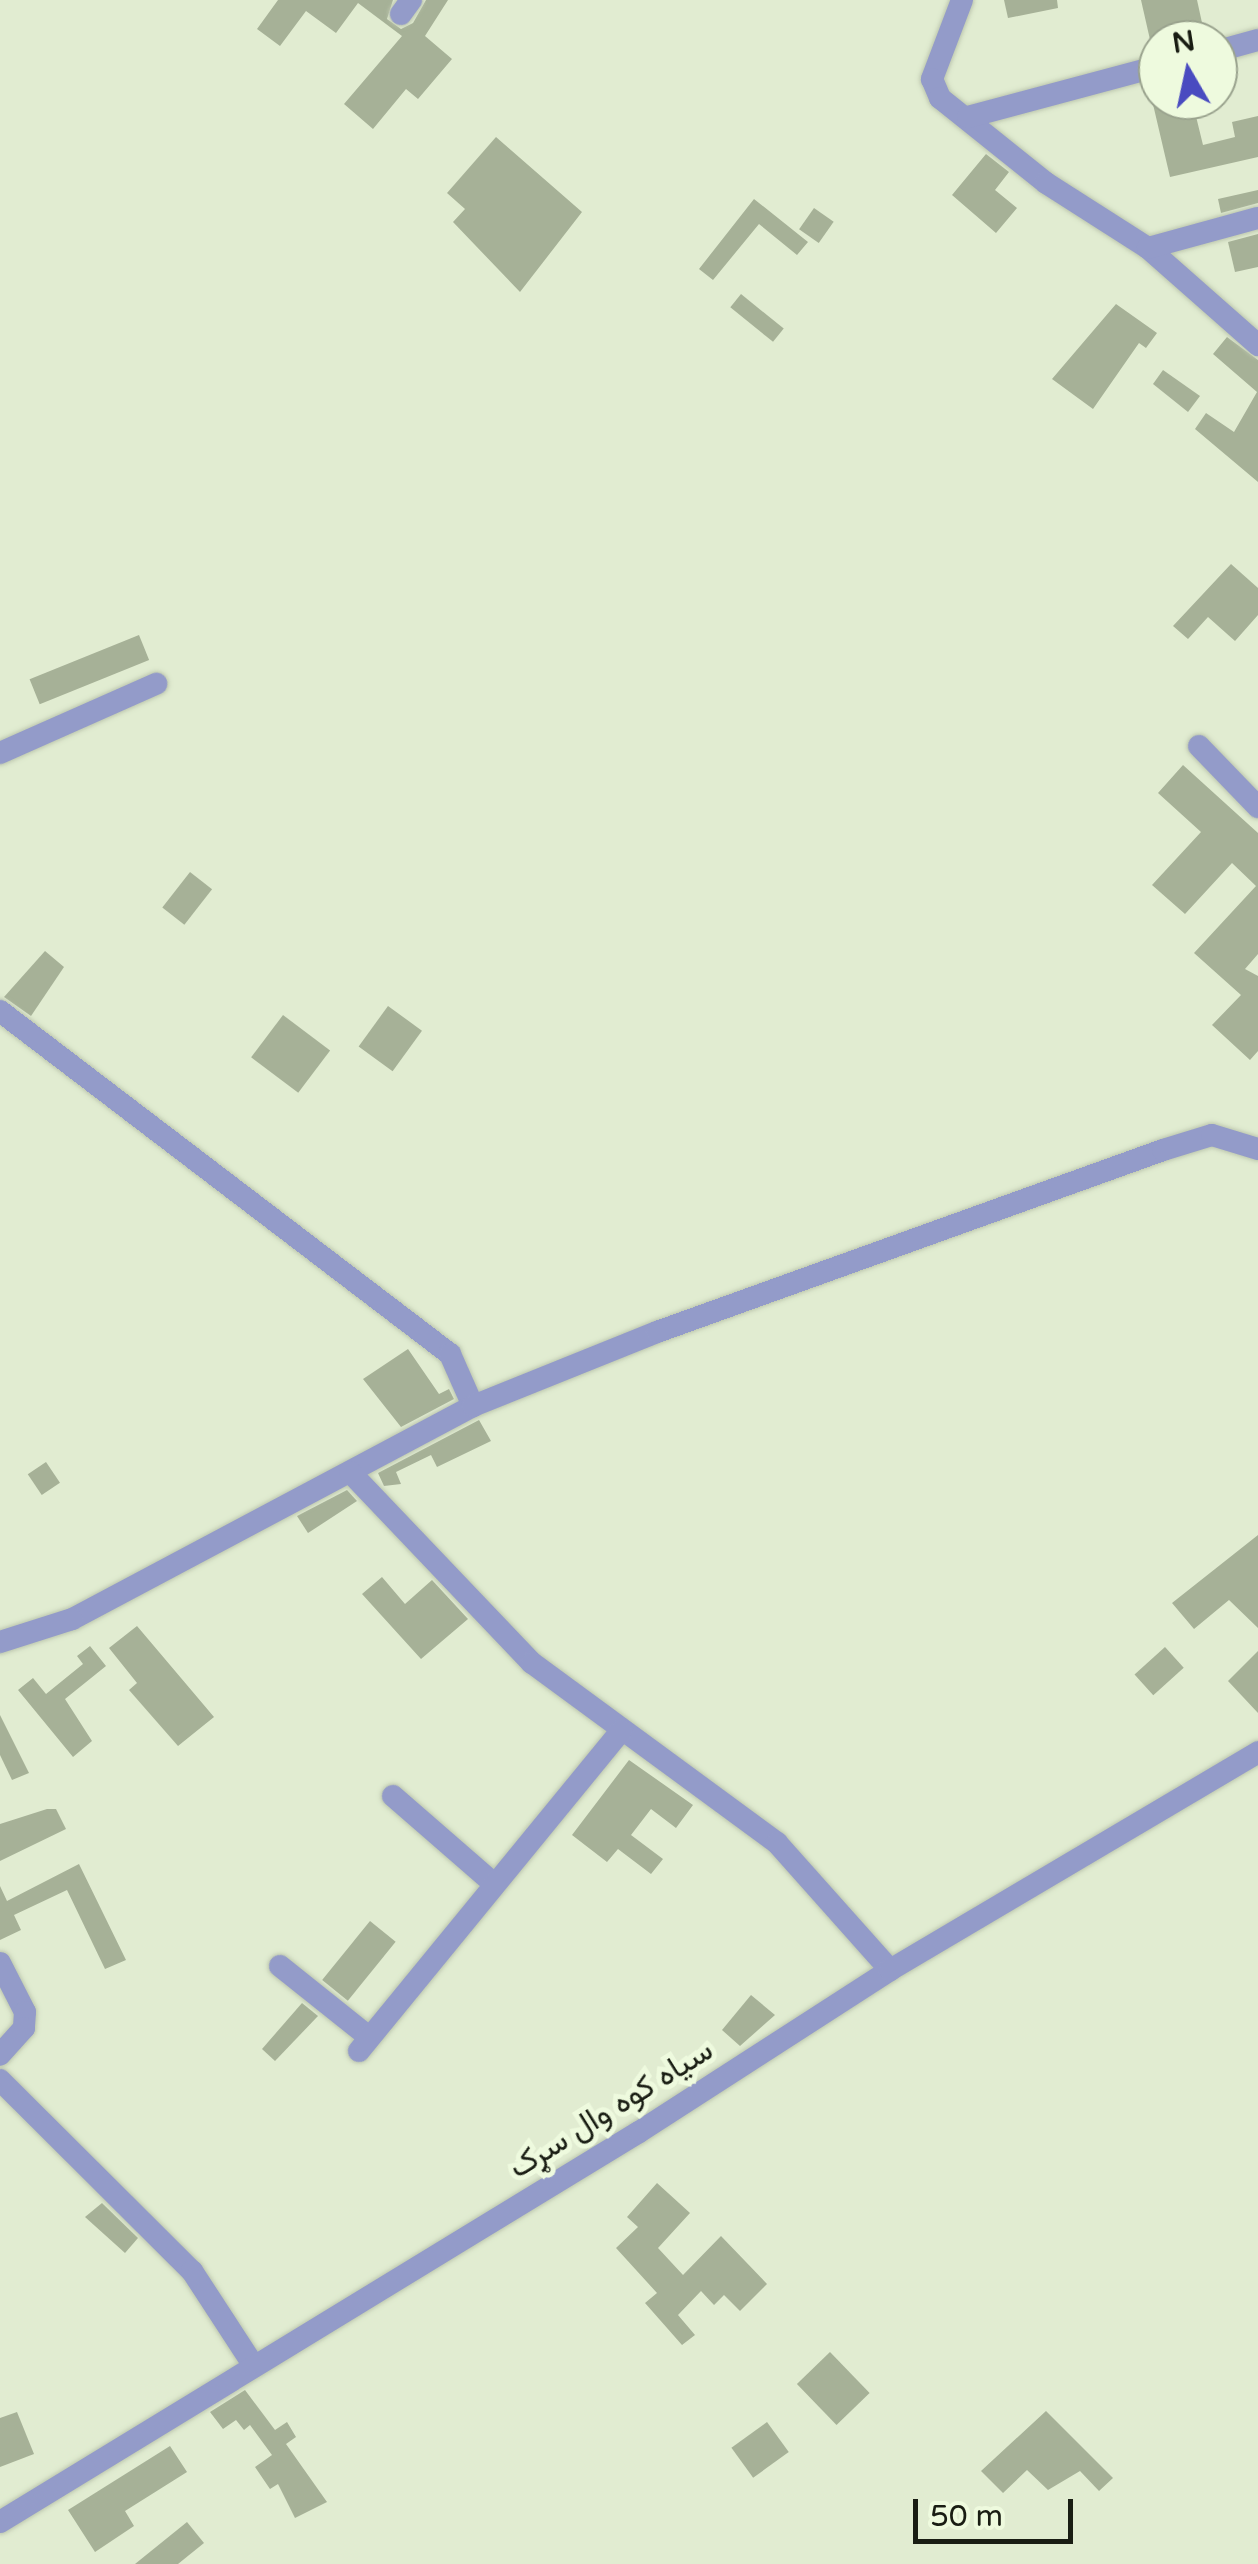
<!DOCTYPE html>
<html>
<head>
<meta charset="utf-8">
<style>
  body { margin:0 }
  #map { position:relative; width:1258px; height:2564px; overflow:hidden; background:#e1ecd1; font-family:"Varela Round",Vazirmatn,sans-serif }
  div>[style] { position:absolute }
  .building>* { inset:0; background:#a6b197; transform-origin:0 0 }
  .roads { filter:drop-shadow(0 0 2px #bdc7af) drop-shadow(0 0 2px #bdc7af) }
  .minor>* { height:22px; margin:-11px; padding:0 11px; transform-origin:11px; border-radius:11px; background:#939bc9 }
  span { translate:-50% -50%; white-space:nowrap; text-align:center; line-height:1.15; -webkit-text-stroke:10px #eefade; paint-order:stroke }
  .street-label { font-size:32px; color:#191d13 }
  .north { position:absolute; left:1138px; top:20px; width:100px; height:100px; box-sizing:border-box; background:#eefade; border:2px solid #99a28d; border-radius:50%; rotate:351deg; font-size:28px; font-weight:700; line-height:40px; text-align:center; color:#191d13 }
  .north::after { content:''; display:block; margin:auto; width:35px; height:45px; background:#494bc0; clip-path:polygon(50% 0,100% 100%,50% 72%,0 100%) }
  .scale { position:absolute; left:913px; top:2499px; width:160px; height:45px; box-sizing:border-box; border:5px solid #191d13; border-top:0; padding-left:12px; font-size:30px; line-height:35px; white-space:nowrap; color:#191d13; -webkit-text-stroke:8px #eefade; paint-order:stroke }
</style>
</head>
<body>
<div id="map">
  <div class="building">
    <i style="clip-path:polygon(278px 0,393px 0,387px 19px,401px 29px,413px 23px,426px 0,448px 0,425px 36px,452px 59px,418px 99px,406px 89px,373px 129px,344px 104px,402px 36px,358px 3px,336px 33px,306px 11px,280px 46px,257px 29px)"></i>
    <i style="clip-path:polygon(1004px 0,1057px 0,1058px 8px,1008px 18px)"></i>
    <i style="clip-path:polygon(1141px 0,1197px 0,1204px 32px,1151px 44px)"></i>
    <i style="clip-path:polygon(1152px 100px,1192px 100px,1203px 145px,1235px 137px,1232px 122px,1258px 116px,1258px 157px,1170px 177px)"></i>
    <i style="clip-path:polygon(496px 137px,582px 212px,520px 292px,453px 222px,465px 209px,447px 193px)"></i>
    <i style="clip-path:polygon(986px 154px,1009px 172px,995px 190px,1017px 208px,996px 233px,952px 195px)"></i>
    <i style="clip-path:polygon(1258px 190px,1258px 203px,1221px 213px,1218px 199px)"></i>
    <i style="clip-path:polygon(754px 199px,808px 242px,797px 255px,759px 224px,713px 280px,699px 269px)"></i>
    <i style="left:814px;top:208px;width:24px;height:26px;rotate:35deg"></i>
    <i style="clip-path:polygon(1258px 234px,1258px 267px,1235px 272px,1228px 242px)"></i>
    <i style="left:741px;top:294px;width:55px;height:17px;rotate:39deg"></i>
    <i style="clip-path:polygon(1116px 304px,1157px 333px,1146px 348px,1139px 343px,1093px 409px,1052px 379px)"></i>
    <i style="clip-path:polygon(1227px 337px,1258px 360px,1258px 482px,1195px 429px,1206px 413px,1234px 432px,1257px 392px,1213px 354px)"></i>
    <i style="clip-path:polygon(1163px 370px,1200px 396px,1188px 412px,1153px 384px)"></i>
    <i style="clip-path:polygon(1231px 564px,1258px 588px,1258px 615px,1235px 641px,1208px 617px,1188px 639px,1173px 626px)"></i>
    <i style="left:139px;top:635px;width:27px;height:118px;rotate:68deg"></i>
    <i style="clip-path:polygon(1183px 765px,1258px 833px,1258px 954px,1245px 969px,1258px 976px,1258px 1051px,1250px 1060px,1212px 1025px,1241px 995px,1194px 953px,1256px 886px,1232px 863px,1185px 914px,1152px 885px,1201px 832px,1158px 793px)"></i>
    <i style="left:190px;top:872px;width:28px;height:45px;rotate:38deg"></i>
    <i style="clip-path:polygon(45px 951px,64px 967px,31px 1016px,4px 997px)"></i>
    <i style="left:388px;top:1006px;width:42px;height:50px;rotate:36deg"></i>
    <i style="left:283px;top:1015px;width:59px;height:53px;rotate:37deg"></i>
    <i style="clip-path:polygon(408px 1349px,439px 1394px,449px 1389px,454px 1399px,401px 1427px,363px 1379px)"></i>
    <i style="clip-path:polygon(479px 1420px,491px 1441px,437px 1467px,431px 1455px,396px 1472px,401px 1484px,384px 1486px,378px 1473px)"></i>
    <i style="left:46px;top:1462px;width:25px;height:22px;rotate:56deg"></i>
    <i style="clip-path:polygon(347px 1490px,357px 1501px,308px 1533px,297px 1516px)"></i>
    <i style="clip-path:polygon(1258px 1535px,1258px 1628px,1229px 1600px,1194px 1629px,1172px 1603px)"></i>
    <i style="clip-path:polygon(382px 1577px,405px 1604px,432px 1580px,468px 1619px,421px 1659px,362px 1594px)"></i>
    <i style="clip-path:polygon(137px 1626px,214px 1717px,178px 1746px,129px 1690px,137px 1683px,109px 1648px)"></i>
    <i style="clip-path:polygon(90px 1646px,106px 1666px,65px 1699px,92px 1741px,73px 1757px,18px 1690px,33px 1678px,46px 1694px,83px 1664px,77px 1656px)"></i>
    <i style="left:1165px;top:1647px;width:28px;height:41px;rotate:48deg"></i>
    <i style="clip-path:polygon(1258px 1651px,1258px 1713px,1228px 1681px)"></i>
    <i style="clip-path:polygon(0 1715px,29px 1773px,12px 1780px,0 1755px)"></i>
    <i style="clip-path:polygon(629px 1760px,693px 1805px,676px 1828px,651px 1809px,631px 1835px,663px 1859px,651px 1874px,618px 1849px,607px 1862px,572px 1835px)"></i>
    <i style="clip-path:polygon(47px 1809px,56px 1809px,66px 1829px,0 1861px,0 1824px)"></i>
    <i style="clip-path:polygon(79px 1864px,126px 1960px,105px 1969px,67px 1890px,14px 1915px,21px 1930px,0 1940px,0 1886px,7px 1901px)"></i>
    <i style="left:370px;top:1921px;width:33px;height:76px;rotate:39deg"></i>
    <i style="clip-path:polygon(751px 1995px,775px 2015px,740px 2046px,722px 2030px)"></i>
    <i style="clip-path:polygon(302px 2003px,318px 2016px,275px 2061px,262px 2049px)"></i>
    <i style="clip-path:polygon(657px 2183px,690px 2213px,658px 2248px,683px 2275px,721px 2236px,767px 2284px,740px 2311px,724px 2295px,714px 2305px,701px 2291px,678px 2315px,695px 2335px,682px 2345px,645px 2303px,657px 2293px,616px 2248px,638px 2227px,627px 2217px)"></i>
    <i style="clip-path:polygon(102px 2203px,138px 2238px,125px 2253px,85px 2217px)"></i>
    <i style="left:830px;top:2352px;width:57px;height:46px;rotate:46deg"></i>
    <i style="clip-path:polygon(245px 2390px,275px 2430px,287px 2422px,296px 2437px,286px 2444px,327px 2502px,295px 2518px,278px 2484px,270px 2489px,255px 2467px,272px 2455px,250px 2425px,244px 2430px,236px 2420px,223px 2429px,210px 2412px)"></i>
    <i style="clip-path:polygon(1046px 2411px,1113px 2478px,1099px 2491px,1080px 2471px,1048px 2490px,1027px 2470px,1003px 2493px,981px 2471px)"></i>
    <i style="clip-path:polygon(17px 2412px,34px 2454px,0 2467px,0 2418px)"></i>
    <i style="left:767px;top:2422px;width:37px;height:44px;rotate:54deg"></i>
    <i style="clip-path:polygon(170px 2446px,187px 2472px,125px 2511px,134px 2526px,95px 2552px,68px 2510px)"></i>
    <i style="clip-path:polygon(187px 2522px,204px 2543px,178px 2564px,135px 2564px)"></i>
  </div>
  <div class="roads">
    <div class="minor">
      <i style="left:962px;top:0;width:85px;rotate:110.8deg"></i>
      <i style="left:932px;top:79px;width:21px;rotate:67deg"></i>
      <i style="left:940px;top:98px;width:136px;rotate:38.7deg"></i>
      <i style="left:1046px;top:183px;width:121px;rotate:32.5deg"></i>
      <i style="left:1148px;top:248px;width:147px;rotate:41.4deg"></i>
      <i style="left:401px;top:14px;width:17px;rotate:-54deg"></i>
      <i style="left:1218px;top:51px;width:41px;rotate:-15.4deg"></i>
      <i style="left:968px;top:117px;width:197px;rotate:-15deg"></i>
      <i style="left:1148px;top:248px;width:114px;rotate:-15.3deg"></i>
      <i style="left:1199px;top:746px;width:85px;rotate:46deg"></i>
      <i style="left:0;top:753px;width:171px;rotate:-23.9deg"></i>
      <i style="left:0;top:1011px;width:566px;rotate:37.32deg"></i>
      <i style="left:450px;top:1354px;width:57px;rotate:66.1deg"></i>
      <i style="left:473px;top:1406px;width:454px;rotate:152deg"></i>
      <i style="left:72px;top:1619px;width:76px;rotate:162.3deg"></i>
      <i style="left:473px;top:1406px;width:198px;rotate:-21.9deg"></i>
      <i style="left:657px;top:1332px;width:538px;rotate:-19.78deg"></i>
      <i style="left:1163px;top:1150px;width:51px;rotate:-17deg"></i>
      <i style="left:1212px;top:1135px;width:48px;rotate:16.9deg"></i>
      <i style="left:350px;top:1472px;width:264px;rotate:46.4deg"></i>
      <i style="left:532px;top:1663px;width:304px;rotate:36.3deg"></i>
      <i style="left:777px;top:1843px;width:170px;rotate:48.3deg"></i>
      <i style="left:393px;top:1796px;width:133px;rotate:41deg"></i>
      <i style="left:0;top:1963px;width:55px;rotate:63deg"></i>
      <i style="left:25px;top:2012px;width:16px;rotate:94deg"></i>
      <i style="left:24px;top:2028px;width:36px;rotate:132deg"></i>
      <i style="left:280px;top:1966px;width:114px;rotate:38.6deg"></i>
      <i style="left:359px;top:2051px;width:414px;rotate:-50.7deg"></i>
      <i style="left:0;top:2080px;width:271px;rotate:44.9deg"></i>
      <i style="left:192px;top:2271px;width:113px;rotate:56.9deg"></i>
      <i style="left:0;top:2522px;width:749px;rotate:-31.4deg"></i>
      <i style="left:639px;top:2132px;width:299px;rotate:-32.8deg"></i>
      <i style="left:890px;top:1970px;width:428px;rotate:-30.6deg"></i>
    </div>
  </div>
  <div class="street-label">
    <span style="left:611px;top:2109px;rotate:-32deg">سیاه کوه وال سړک</span>
  </div>
  <div class="north">N</div>
  <div class="scale">50 m</div>
</div>
</body>
</html>
